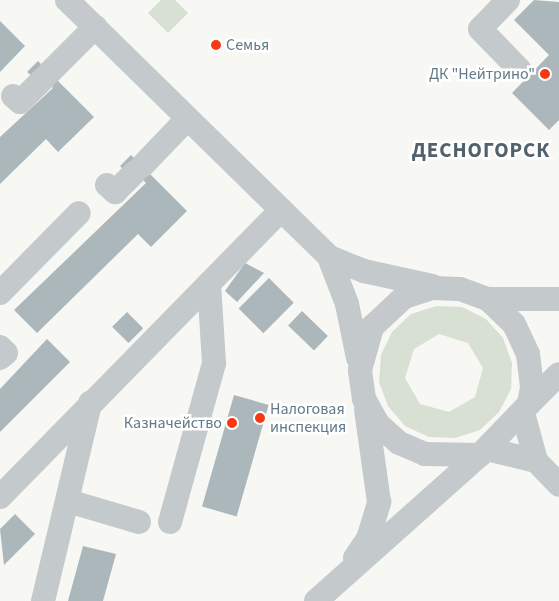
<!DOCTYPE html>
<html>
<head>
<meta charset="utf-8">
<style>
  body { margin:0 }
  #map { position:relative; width:559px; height:601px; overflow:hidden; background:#f7f7f3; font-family:"Source Sans 3",sans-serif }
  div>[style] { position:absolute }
  .green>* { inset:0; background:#d8dfd3 }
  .building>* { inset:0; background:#acb7bb; transform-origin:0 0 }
  .minor>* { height:24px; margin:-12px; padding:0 12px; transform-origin:12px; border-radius:12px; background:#c4c9cc }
  .dots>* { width:14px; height:14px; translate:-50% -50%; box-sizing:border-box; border:2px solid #fff; border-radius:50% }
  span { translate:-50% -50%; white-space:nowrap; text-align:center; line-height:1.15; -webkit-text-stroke:5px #fff; paint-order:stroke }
  .poi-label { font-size:16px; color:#627a87 }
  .left { translate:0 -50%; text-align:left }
  .right { translate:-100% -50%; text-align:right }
  .district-label { font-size:21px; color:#51626c; font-weight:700; letter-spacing:1px }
</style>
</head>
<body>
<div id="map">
  <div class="green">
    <i style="clip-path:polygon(161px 0,175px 0,188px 13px,168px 33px,148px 13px)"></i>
    <i style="clip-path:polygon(evenodd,436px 306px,462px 307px,486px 319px,503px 338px,512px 363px,511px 389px,499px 412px,480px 430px,455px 438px,429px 437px,405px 426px,388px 406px,379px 382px,381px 355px,392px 332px,411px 314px,436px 306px,439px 334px,468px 343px,483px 368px,475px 397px,449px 412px,420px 404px,405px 378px,414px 349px,439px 334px)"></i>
  </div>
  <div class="building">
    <i style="clip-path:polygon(534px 0,559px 2px,559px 120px,549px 130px,512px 93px,549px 55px,514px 20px)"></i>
    <i style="clip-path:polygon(0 21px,25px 46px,0 72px)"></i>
    <i style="clip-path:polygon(38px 61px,94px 117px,58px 152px,46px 139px,0 184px,0 137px,53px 88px,37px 71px,32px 76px,27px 72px)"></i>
    <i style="clip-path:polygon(131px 155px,187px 211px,151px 247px,138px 234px,37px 333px,14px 310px,146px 183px,129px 166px,125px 171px,120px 166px)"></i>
    <i style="clip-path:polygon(245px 263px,264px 273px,237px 302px,225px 291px)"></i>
    <i style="left:269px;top:278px;width:35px;height:43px;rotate:45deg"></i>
    <i style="left:302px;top:311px;width:36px;height:20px;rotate:44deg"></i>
    <i style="left:127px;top:312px;width:23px;height:21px;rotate:45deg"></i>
    <i style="clip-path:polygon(47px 339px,70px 362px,0 432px,0 389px)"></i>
    <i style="left:234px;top:395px;width:36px;height:116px;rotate:16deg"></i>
    <i style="clip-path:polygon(15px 514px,35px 534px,4px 565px,0 529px)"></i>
    <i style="clip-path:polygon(83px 546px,116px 554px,103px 601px,68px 601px)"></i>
  </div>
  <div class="minor">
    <i style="left:67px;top:0;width:367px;rotate:44.4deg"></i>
    <i style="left:329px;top:257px;width:38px;rotate:22deg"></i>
    <i style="left:364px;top:271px;width:70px;rotate:12.4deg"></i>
    <i style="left:508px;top:0;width:40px;rotate:134deg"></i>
    <i style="left:480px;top:29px;width:56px;rotate:45.7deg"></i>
    <i style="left:50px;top:72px;width:64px;rotate:-45deg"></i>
    <i style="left:13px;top:96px;width:9px;rotate:41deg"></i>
    <i style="left:20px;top:102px;width:34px;rotate:-45deg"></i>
    <i style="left:142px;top:166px;width:65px;rotate:-46.2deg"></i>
    <i style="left:107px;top:185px;width:11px;rotate:41deg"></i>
    <i style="left:115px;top:192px;width:28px;rotate:-45deg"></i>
    <i style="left:329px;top:257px;width:50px;rotate:69deg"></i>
    <i style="left:347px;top:304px;width:55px;rotate:78.5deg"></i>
    <i style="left:432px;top:288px;width:28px;rotate:2deg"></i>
    <i style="left:460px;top:289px;width:30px;rotate:20deg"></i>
    <i style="left:488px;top:299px;width:36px;rotate:44deg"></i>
    <i style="left:514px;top:324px;width:33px;rotate:65deg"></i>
    <i style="left:528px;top:354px;width:33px;rotate:83deg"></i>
    <i style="left:532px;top:387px;width:17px;rotate:100deg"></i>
    <i style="left:529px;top:404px;width:71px;rotate:133.9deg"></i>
    <i style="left:480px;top:455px;width:55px;rotate:-179deg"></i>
    <i style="left:425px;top:454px;width:28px;rotate:-157deg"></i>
    <i style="left:399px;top:443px;width:28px;rotate:-138deg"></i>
    <i style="left:378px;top:424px;width:29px;rotate:-119deg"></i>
    <i style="left:364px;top:399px;width:29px;rotate:-98deg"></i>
    <i style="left:360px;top:370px;width:45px;rotate:-74.4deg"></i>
    <i style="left:372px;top:327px;width:44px;rotate:-43.2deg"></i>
    <i style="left:404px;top:297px;width:29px;rotate:-18deg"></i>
    <i style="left:0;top:293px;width:112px;rotate:-45.4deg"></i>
    <i style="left:488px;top:299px;width:71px"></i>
    <i style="left:0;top:347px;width:8px;rotate:45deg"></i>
    <i style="left:6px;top:353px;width:8px;rotate:140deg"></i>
    <i style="left:529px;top:404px;width:42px;rotate:-45deg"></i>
    <i style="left:523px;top:413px;width:50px;rotate:74.8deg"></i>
    <i style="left:536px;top:461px;width:33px;rotate:46deg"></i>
    <i style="left:487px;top:449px;width:50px;rotate:13.8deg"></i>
    <i style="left:0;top:497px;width:400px;rotate:-45.6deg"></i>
    <i style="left:68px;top:501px;width:74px;rotate:16.5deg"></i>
    <i style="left:170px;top:522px;width:165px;rotate:-74.5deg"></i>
    <i style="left:214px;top:363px;width:79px;rotate:-93.6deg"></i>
    <i style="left:355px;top:558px;width:23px;rotate:-56deg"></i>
    <i style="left:368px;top:539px;width:39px;rotate:-73deg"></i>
    <i style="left:379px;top:502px;width:93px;rotate:-98deg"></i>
    <i style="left:43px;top:601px;width:204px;rotate:-76.6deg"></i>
    <i style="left:316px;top:601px;width:220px;rotate:-41.7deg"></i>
  </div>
  <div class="dots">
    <i style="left:216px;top:45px;background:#f63814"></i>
    <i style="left:545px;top:74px;background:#f63814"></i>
    <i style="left:260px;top:418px;background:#f63814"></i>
    <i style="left:232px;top:423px;background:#f63814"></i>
  </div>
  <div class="poi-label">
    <span class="left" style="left:226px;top:45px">Семья</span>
    <span class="right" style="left:535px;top:74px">ДК "Нейтрино"</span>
    <span class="left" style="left:270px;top:418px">Налоговая<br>инспекция</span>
    <span class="right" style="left:222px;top:423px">Казначейство</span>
  </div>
  <div class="district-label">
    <span style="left:481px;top:150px">ДЕСНОГОРСК</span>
  </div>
</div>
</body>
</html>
